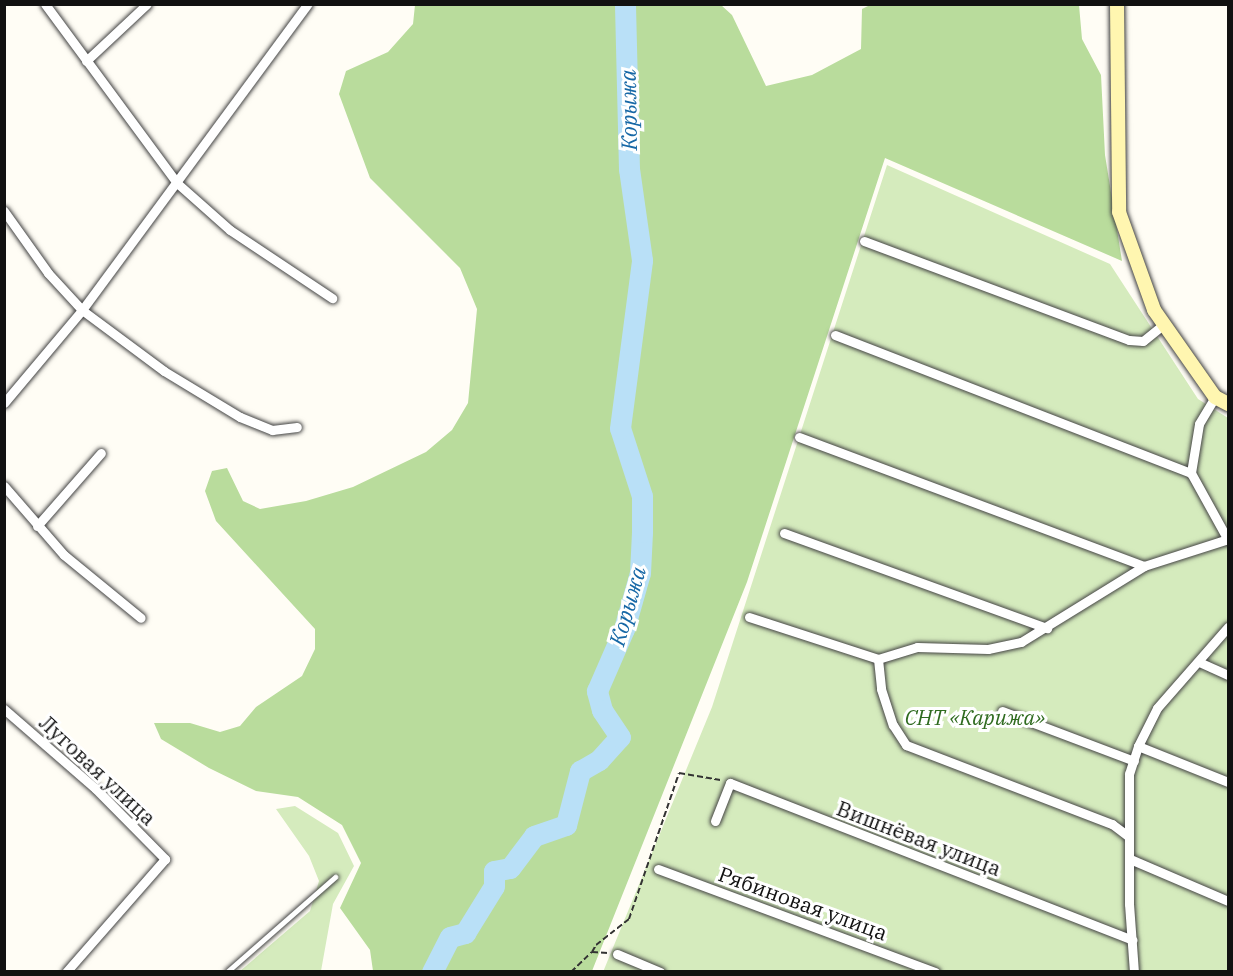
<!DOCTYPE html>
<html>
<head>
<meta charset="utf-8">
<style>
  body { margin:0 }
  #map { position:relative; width:1233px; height:976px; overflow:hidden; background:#fffdf5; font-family:"IBM Plex Serif",serif }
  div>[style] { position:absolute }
  .green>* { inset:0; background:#d5ebbd }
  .forest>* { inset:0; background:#b9dc9c }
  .river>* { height:21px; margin:-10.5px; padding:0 10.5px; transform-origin:10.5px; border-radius:10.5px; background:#b9e0f7 }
  .path>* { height:2px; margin-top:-1px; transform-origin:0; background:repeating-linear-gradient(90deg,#333 0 6px,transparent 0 9px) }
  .roads { filter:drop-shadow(0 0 2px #444) drop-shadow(0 0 2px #444) }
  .lane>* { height:4.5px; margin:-2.25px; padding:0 2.25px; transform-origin:2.25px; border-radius:2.25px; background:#fff }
  .street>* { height:9px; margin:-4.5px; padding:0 4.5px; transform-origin:4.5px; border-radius:4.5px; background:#fff }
  .secondary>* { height:14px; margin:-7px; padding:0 7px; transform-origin:7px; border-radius:7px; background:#fff6b0 }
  span { translate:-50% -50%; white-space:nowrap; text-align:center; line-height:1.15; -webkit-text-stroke:6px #fff; paint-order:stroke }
  .park-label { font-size:21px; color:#2f6b1f; font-style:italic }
  .street-label { font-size:21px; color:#111 }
  .water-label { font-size:22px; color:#1768a6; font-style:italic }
  .frame { position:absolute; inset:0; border:6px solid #111; pointer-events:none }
</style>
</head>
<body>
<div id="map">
  <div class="green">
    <i style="clip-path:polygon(887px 165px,1110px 264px,1198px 399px,1228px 418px,1228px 971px,603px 972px,712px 707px)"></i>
    <i style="clip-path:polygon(295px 806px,338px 833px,354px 866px,333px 904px,321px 971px,239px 972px,310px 911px,319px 881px,309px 856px,276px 809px)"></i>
  </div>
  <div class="forest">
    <i style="clip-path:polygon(415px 5px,721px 5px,732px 15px,766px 86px,812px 75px,861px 49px,862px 9px,870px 5px,1079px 5px,1082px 39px,1101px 75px,1105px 155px,1122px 261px,885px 158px,747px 582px,592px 971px,373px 971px,370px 950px,340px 908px,361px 863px,342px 825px,298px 797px,256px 791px,209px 768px,161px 739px,154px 723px,190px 723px,220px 732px,240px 726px,256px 707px,302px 676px,315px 649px,315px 629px,216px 521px,205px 491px,212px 471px,227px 468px,243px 501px,260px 509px,306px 501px,353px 487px,426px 452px,452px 430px,468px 403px,477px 309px,460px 268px,370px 178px,339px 94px,346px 71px,388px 52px,413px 24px)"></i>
  </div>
  <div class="river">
    <i style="left:432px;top:972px;width:39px;rotate:-63deg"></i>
    <i style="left:450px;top:937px;width:16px;rotate:-15deg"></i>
    <i style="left:465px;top:933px;width:55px;rotate:-58.3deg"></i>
    <i style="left:494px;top:886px;width:15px;rotate:-90deg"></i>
    <i style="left:494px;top:871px;width:16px;rotate:-11deg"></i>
    <i style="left:510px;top:868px;width:40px;rotate:-53deg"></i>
    <i style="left:534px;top:836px;width:34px;rotate:-19deg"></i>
    <i style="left:566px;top:825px;width:56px;rotate:-75.5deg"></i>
    <i style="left:580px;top:771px;width:22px;rotate:-30deg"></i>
    <i style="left:599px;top:760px;width:31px;rotate:-48deg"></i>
    <i style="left:620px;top:737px;width:32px;rotate:-124deg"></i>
    <i style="left:602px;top:710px;width:20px;rotate:-105deg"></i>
    <i style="left:597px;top:691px;width:68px;rotate:-66.5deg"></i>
    <i style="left:624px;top:629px;width:58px;rotate:-74.1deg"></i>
    <i style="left:640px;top:573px;width:41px;rotate:-87.2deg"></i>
    <i style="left:642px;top:532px;width:36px;rotate:-90deg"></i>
    <i style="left:642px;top:496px;width:71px;rotate:-107.9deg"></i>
    <i style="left:620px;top:428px;width:169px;rotate:-82.5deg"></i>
    <i style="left:642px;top:260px;width:92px;rotate:-98.1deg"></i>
    <i style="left:629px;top:169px;width:165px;rotate:-91.4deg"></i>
  </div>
  <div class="path">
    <i style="left:592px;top:952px;width:8px;rotate:-60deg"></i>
    <i style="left:596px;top:945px;width:42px;rotate:-38.2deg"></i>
    <i style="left:629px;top:919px;width:154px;rotate:-71.1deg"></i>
    <i style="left:679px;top:773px;width:42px;rotate:9.7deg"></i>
    <i style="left:571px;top:972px;width:29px;rotate:-44deg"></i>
    <i style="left:592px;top:952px;width:16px;rotate:4deg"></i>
  </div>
  <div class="roads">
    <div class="lane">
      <i style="left:227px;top:972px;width:144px;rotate:-41.3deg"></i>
    </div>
    <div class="street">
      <i style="left:45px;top:4px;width:222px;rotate:53.6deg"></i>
      <i style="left:177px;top:183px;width:71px;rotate:41.6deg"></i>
      <i style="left:230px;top:230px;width:123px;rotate:33.7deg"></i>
      <i style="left:86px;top:61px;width:83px;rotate:-43.1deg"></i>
      <i style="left:4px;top:211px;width:76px;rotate:54.6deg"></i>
      <i style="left:48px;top:273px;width:50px;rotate:47.4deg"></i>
      <i style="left:82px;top:310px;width:102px;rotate:36.6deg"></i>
      <i style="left:164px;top:371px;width:89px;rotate:31.2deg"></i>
      <i style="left:240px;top:417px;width:35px;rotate:22deg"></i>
      <i style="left:272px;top:430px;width:25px;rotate:-7deg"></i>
      <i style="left:864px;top:241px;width:283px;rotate:20.5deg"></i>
      <i style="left:1129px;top:340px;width:14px;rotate:4deg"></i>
      <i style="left:1143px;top:341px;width:27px;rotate:-39deg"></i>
      <i style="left:835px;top:335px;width:382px;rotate:21.2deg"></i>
      <i style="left:1215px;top:397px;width:31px;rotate:121deg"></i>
      <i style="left:1199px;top:424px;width:50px;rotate:99.3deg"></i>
      <i style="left:1191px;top:473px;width:77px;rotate:61.1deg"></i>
      <i style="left:4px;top:403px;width:121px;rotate:-50deg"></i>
      <i style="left:82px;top:310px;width:380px;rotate:-53.6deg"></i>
      <i style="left:799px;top:437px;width:368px;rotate:20.5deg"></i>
      <i style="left:4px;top:486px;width:91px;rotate:49deg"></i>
      <i style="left:64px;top:555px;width:99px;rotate:39.3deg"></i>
      <i style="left:37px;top:526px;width:97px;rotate:-48.8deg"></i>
      <i style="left:784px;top:533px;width:280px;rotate:19.9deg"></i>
      <i style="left:749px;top:617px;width:136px;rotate:18deg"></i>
      <i style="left:878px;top:659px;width:41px;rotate:-17.1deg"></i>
      <i style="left:917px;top:647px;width:71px;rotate:1.6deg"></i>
      <i style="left:988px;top:649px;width:34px;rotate:-12deg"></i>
      <i style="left:1021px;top:642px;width:145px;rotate:-31.7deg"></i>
      <i style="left:1144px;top:566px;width:88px;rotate:-17.8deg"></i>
      <i style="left:878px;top:659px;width:30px;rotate:84deg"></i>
      <i style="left:881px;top:689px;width:38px;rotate:72deg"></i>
      <i style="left:893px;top:725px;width:24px;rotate:57deg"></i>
      <i style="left:906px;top:745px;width:221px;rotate:21deg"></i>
      <i style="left:1112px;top:824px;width:21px;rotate:37deg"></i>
      <i style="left:1199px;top:662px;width:32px;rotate:24deg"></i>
      <i style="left:4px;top:709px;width:121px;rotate:41deg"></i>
      <i style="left:95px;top:788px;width:100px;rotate:45.4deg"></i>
      <i style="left:165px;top:859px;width:150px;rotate:131.2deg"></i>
      <i style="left:1002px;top:711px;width:141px;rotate:20.7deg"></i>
      <i style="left:1138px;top:746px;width:97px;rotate:21.8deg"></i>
      <i style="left:715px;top:821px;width:41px;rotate:-68.5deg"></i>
      <i style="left:730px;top:783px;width:432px;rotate:21.3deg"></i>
      <i style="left:1130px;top:859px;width:107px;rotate:23.2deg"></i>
      <i style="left:658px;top:869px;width:296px;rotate:20.4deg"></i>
      <i style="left:617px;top:954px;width:47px;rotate:22.7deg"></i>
      <i style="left:1134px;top:972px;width:68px;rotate:-94.2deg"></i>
      <i style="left:1129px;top:904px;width:130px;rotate:-90deg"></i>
      <i style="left:1129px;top:774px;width:29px;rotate:-72deg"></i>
      <i style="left:1138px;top:746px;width:42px;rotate:-63.4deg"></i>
      <i style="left:1157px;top:708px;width:108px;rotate:-48.8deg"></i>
    </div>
    <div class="secondary">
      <i style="left:1117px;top:4px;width:208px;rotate:89.4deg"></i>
      <i style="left:1119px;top:212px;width:104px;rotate:70.3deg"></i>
      <i style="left:1154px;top:310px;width:106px;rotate:55deg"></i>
      <i style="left:1215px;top:397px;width:15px;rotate:28deg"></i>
    </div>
  </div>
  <div class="park-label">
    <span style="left:975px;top:717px">СНТ «Карижа»</span>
  </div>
  <div class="street-label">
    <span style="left:98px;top:770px;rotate:43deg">Луговая улица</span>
    <span style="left:919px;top:838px;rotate:21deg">Вишнёвая улица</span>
    <span style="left:803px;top:903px;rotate:20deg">Рябиновая улица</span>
  </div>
  <div class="water-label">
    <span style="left:628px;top:110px;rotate:-91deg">Корыжа</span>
    <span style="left:627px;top:606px;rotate:-74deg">Корыжа</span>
  </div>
  <div class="frame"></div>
</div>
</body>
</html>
